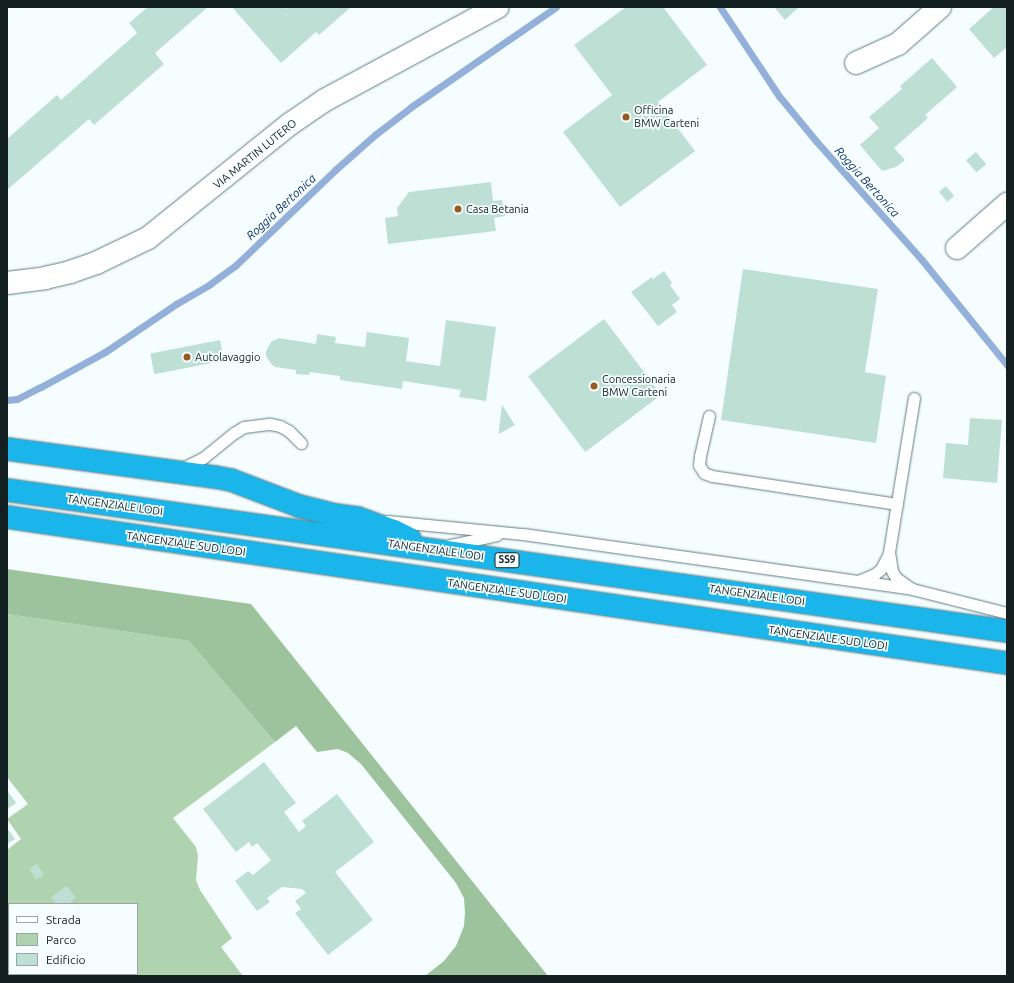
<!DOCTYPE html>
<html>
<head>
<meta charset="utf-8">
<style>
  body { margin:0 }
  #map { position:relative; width:1014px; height:983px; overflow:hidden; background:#f6fdfe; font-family:Ubuntu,sans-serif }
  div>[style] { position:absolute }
  .green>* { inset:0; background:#afd3ae }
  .forest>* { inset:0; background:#9cc39b }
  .stream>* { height:7px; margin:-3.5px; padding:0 3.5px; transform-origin:3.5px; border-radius:3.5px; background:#92b0da }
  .building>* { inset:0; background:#bee0d4; transform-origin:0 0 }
  .roads { filter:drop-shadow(0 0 1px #5c7f81) drop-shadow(0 0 1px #5c7f81) }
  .lane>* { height:11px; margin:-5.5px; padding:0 5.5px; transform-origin:5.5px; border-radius:5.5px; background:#fff }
  .street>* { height:22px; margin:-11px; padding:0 11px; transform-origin:11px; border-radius:11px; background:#fff }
  .highway>* { height:22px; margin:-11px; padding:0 11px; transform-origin:11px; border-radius:11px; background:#1ab5ea }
  .dots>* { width:11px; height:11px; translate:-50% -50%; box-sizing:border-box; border:2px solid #f6fdfe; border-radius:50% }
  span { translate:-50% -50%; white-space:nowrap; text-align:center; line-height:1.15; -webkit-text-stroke:3.5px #f6fdfe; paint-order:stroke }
  .shield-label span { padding:1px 3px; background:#f6fdfe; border:1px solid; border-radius:3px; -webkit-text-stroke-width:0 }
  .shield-label { font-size:10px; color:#122021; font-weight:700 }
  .poi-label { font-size:11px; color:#122021 }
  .left { translate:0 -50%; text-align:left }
  .street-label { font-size:11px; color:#122021 }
  .water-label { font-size:12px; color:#0a3265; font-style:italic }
  .frame { position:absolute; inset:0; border:8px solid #122021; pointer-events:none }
  .legend { position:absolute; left:8px; top:903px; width:130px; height:72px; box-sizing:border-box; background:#f6fdfe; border:1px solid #9ba5a6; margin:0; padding:5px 7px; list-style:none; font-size:12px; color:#122021 }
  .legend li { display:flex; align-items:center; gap:8px; height:20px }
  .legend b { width:20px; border:1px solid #9ba5a6 }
</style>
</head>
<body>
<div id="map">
  <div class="green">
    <i style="clip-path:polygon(evenodd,7px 614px,189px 641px,275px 742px,173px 818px,196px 847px,198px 856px,196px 880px,200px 890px,232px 938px,221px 947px,243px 976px,7px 976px,7px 850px,21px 839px,7px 819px,28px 804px,7px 777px,7px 614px,9px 904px,137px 904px,137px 974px,9px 974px,9px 904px)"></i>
  </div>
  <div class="forest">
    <i style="clip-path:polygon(7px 569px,251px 604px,548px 976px,425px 976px,444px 961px,456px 946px,464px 926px,465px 913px,464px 898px,456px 883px,361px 764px,348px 753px,338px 749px,317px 752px,296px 726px,275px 742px,189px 641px,7px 614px)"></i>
  </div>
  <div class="stream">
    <i style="left:720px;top:7px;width:107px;rotate:56.5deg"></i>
    <i style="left:779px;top:96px;width:58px;rotate:50.6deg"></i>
    <i style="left:816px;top:141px;width:159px;rotate:48.3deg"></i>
    <i style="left:922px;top:260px;width:135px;rotate:51deg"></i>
    <i style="left:7px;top:400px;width:10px;rotate:-6deg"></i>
    <i style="left:17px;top:399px;width:27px;rotate:-27deg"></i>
    <i style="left:41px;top:387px;width:73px;rotate:-28.7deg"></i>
    <i style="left:105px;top:352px;width:86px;rotate:-34.1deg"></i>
    <i style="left:176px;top:304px;width:39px;rotate:-30deg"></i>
    <i style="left:210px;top:284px;width:32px;rotate:-36deg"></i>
    <i style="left:236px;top:265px;width:137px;rotate:-43.8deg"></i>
    <i style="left:335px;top:170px;width:55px;rotate:-41.3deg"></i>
    <i style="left:376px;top:134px;width:44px;rotate:-37.6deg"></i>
    <i style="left:411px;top:107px;width:176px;rotate:-34.6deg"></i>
  </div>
  <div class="building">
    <i style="clip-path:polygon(148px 7px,208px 7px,155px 53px,164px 64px,94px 125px,89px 119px,7px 190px,7px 139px,57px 95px,61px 100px,137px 33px,129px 23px)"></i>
    <i style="clip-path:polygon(232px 7px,285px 7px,286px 9px,288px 7px,351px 7px,319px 35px,316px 32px,281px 63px)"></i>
    <i style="clip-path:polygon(626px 7px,663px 7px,707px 65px,658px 102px,695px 151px,620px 207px,563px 132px,612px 95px,574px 45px)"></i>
    <i style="clip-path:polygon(774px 7px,799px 7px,785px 20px)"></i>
    <i style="clip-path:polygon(994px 7px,1007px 7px,1007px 47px,994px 58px,969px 29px)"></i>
    <i style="clip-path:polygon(932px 58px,957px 87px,925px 115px,928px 118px,894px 148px,905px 160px,896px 167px,882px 171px,860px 145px,879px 128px,869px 117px,902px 89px,900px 86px)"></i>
    <i style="left:976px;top:152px;width:16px;height:13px;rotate:50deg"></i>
    <i style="clip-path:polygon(491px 182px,493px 201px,502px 200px,505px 216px,494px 218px,496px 231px,388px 244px,385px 218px,398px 216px,397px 208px,409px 192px)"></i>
    <i style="left:946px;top:186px;width:13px;height:9px;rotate:51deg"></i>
    <i style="clip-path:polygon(743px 269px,878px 289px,865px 372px,886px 376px,876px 443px,721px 420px)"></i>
    <i style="clip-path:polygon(664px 271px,672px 283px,670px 285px,680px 299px,672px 305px,677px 312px,658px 326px,631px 292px,652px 277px,653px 279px)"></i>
    <i style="left:604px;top:319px;width:95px;height:95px;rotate:53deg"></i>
    <i style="clip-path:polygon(446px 320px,496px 327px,486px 401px,459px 397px,461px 390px,403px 381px,402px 389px,340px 380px,340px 376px,310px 372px,309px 375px,296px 374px,296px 370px,275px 367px,271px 364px,266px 356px,266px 351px,271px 342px,279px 338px,316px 344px,317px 334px,336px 337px,335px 343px,365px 347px,367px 332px,409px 338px,406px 361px,440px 366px)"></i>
    <i style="left:220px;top:340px;width:21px;height:71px;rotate:79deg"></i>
    <i style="clip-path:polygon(502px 405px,515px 425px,499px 434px,499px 429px)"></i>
    <i style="clip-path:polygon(970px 418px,1002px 420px,997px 483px,943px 478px,946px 443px,968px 445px)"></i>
    <i style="clip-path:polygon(264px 762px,296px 803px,284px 812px,299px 832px,306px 826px,302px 821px,337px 794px,374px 842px,335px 872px,373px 920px,328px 955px,295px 913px,301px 909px,295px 901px,306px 893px,302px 889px,282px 887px,267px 898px,270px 902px,257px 911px,235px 881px,248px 871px,253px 875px,271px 860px,257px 843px,252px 847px,249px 842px,236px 852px,203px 809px)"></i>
    <i style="clip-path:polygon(7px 790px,16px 803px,7px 809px)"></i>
    <i style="clip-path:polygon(7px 828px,15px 839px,7px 844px)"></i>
    <i style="left:37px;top:864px;width:13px;height:9px;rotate:58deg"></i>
    <i style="clip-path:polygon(67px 886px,76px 898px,68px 904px,56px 904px,51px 897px)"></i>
  </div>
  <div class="roads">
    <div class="lane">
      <i style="left:709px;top:416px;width:41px;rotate:102.7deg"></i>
      <i style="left:700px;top:456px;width:9px;rotate:96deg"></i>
      <i style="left:699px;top:465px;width:9px;rotate:58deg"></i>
      <i style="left:704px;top:473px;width:9px;rotate:21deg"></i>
      <i style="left:712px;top:476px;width:187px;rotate:8.6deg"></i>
      <i style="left:181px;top:469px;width:25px;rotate:-27deg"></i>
      <i style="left:203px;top:458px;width:40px;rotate:-39deg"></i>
      <i style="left:234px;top:433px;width:12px;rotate:-31deg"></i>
      <i style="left:244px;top:427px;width:26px;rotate:-7deg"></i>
      <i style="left:270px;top:424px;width:10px;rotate:11deg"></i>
      <i style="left:280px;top:426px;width:10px;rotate:29deg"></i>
      <i style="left:289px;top:431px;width:17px;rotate:45deg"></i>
      <i style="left:387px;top:521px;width:137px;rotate:5.5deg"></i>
      <i style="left:523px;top:534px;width:393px;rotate:8deg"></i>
      <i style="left:912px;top:589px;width:98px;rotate:14.2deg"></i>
      <i style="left:446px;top:546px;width:52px;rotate:-12.2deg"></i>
      <i style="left:860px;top:580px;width:16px;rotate:-22deg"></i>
      <i style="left:875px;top:574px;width:8px;rotate:-40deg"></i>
      <i style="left:881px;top:569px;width:18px;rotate:-63deg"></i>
      <i style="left:909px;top:587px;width:16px;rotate:-145deg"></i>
      <i style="left:896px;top:578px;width:8px;rotate:-120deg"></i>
      <i style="left:892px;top:571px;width:19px;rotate:-99deg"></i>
      <i style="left:889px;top:552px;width:156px;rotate:-80.8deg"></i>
      <i style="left:42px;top:976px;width:2px;rotate:-63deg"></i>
    </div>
    <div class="street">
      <i style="left:856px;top:63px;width:46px;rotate:-24.3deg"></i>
      <i style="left:898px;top:44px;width:56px;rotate:-41.4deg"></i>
      <i style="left:957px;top:248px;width:67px;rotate:-41.3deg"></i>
      <i style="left:7px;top:283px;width:38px;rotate:-7deg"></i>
      <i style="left:45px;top:278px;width:26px;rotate:-13deg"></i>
      <i style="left:70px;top:272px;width:28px;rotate:-19deg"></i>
      <i style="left:96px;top:263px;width:58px;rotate:-25.7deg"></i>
      <i style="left:148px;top:238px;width:182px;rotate:-38.8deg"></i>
      <i style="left:290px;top:124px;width:42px;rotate:-34.4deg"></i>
      <i style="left:325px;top:100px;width:196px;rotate:-28.3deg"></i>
    </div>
    <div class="highway">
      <i style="left:7px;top:449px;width:210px;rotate:7.7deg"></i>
      <i style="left:215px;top:477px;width:16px;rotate:11deg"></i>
      <i style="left:231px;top:480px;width:73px;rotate:20.9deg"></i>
      <i style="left:299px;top:506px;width:37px;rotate:14deg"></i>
      <i style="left:335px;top:515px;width:23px;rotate:7deg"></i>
      <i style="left:358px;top:518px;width:38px;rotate:20deg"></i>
      <i style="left:394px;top:531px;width:18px;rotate:27deg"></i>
      <i style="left:7px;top:490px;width:1010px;rotate:8.03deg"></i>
      <i style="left:7px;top:517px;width:1011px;rotate:8.31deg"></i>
    </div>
  </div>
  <div class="dots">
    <i style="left:626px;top:117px;background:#995a21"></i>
    <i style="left:458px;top:209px;background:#995a21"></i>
    <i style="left:187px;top:357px;background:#995a21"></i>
    <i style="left:594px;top:386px;background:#995a21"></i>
  </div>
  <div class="shield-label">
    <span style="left:507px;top:560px">SS9</span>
  </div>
  <div class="poi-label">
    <span class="left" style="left:634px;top:117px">Officina<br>BMW Carteni</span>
    <span class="left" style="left:466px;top:209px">Casa Betania</span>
    <span class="left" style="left:195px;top:357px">Autolavaggio</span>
    <span class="left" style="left:602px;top:386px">Concessionaria<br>BMW Carteni</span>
  </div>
  <div class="street-label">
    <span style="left:255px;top:154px;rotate:-39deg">VIA MARTIN LUTERO</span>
    <span style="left:115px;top:505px;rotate:8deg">TANGENZIALE LODI</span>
    <span style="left:186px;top:544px;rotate:8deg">TANGENZIALE SUD LODI</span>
    <span style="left:436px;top:550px;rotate:8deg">TANGENZIALE LODI</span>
    <span style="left:507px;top:591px;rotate:8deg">TANGENZIALE SUD LODI</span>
    <span style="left:757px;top:595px;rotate:8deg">TANGENZIALE LODI</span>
    <span style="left:828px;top:638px;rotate:8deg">TANGENZIALE SUD LODI</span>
  </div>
  <div class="water-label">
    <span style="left:867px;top:182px;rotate:48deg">Roggia Bertonica</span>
    <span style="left:281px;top:207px;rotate:-43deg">Roggia Bertonica</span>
  </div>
  <div class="frame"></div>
  <ul class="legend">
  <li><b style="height:5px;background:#fff"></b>Strada</li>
  <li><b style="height:11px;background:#afd3ae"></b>Parco</li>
  <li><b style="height:11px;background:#bee0d4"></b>Edificio</li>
  </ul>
</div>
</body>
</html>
